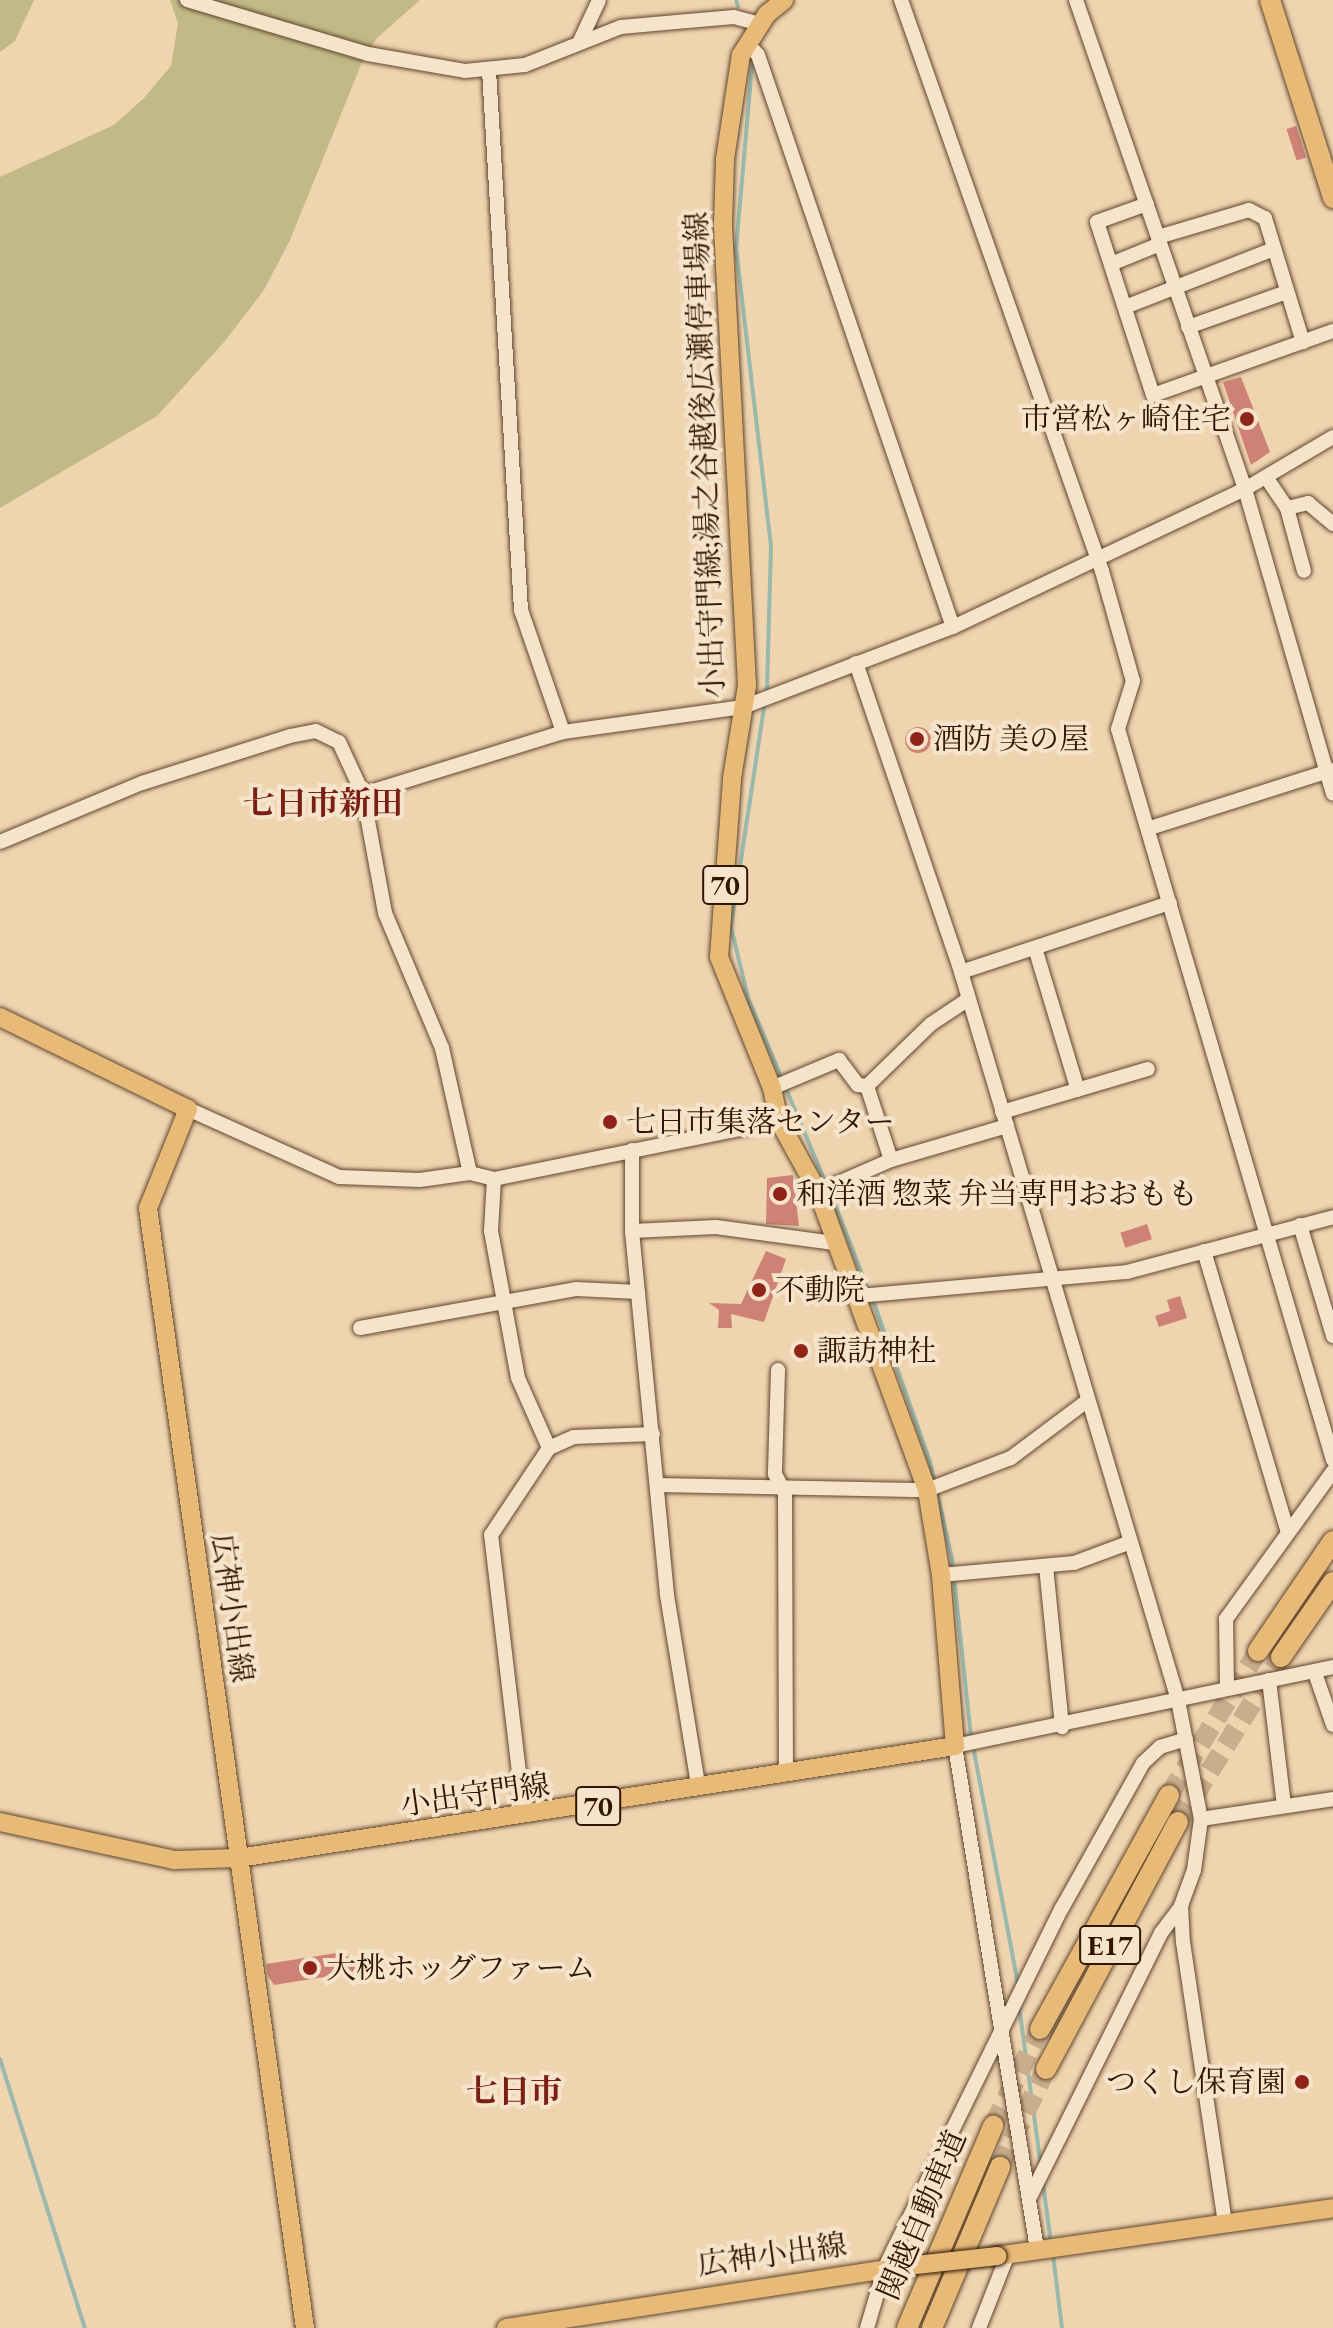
<!DOCTYPE html>
<html>
<head>
<meta charset="utf-8">
<style>
  body { margin:0 }
  #map { position:relative; width:1333px; height:2328px; overflow:hidden; background:#efd4b0; font-family:"EB Garamond","Noto Serif JP",serif }
  div>[style] { position:absolute }
  .green>* { inset:0; background:#c1ba86 }
  .stream>* { height:4px; margin:-2px; padding:0 2px; transform-origin:2px; border-radius:2px; background:#9ab8ac }
  .building>* { inset:0; background:#ce8275; transform-origin:0 0 }
  .round { border-radius:50% }
  .highway-tunnel>* { height:20px; margin-top:-10px; transform-origin:0; background:repeating-linear-gradient(90deg,#c9ae8d 0 20px,transparent 0 30px) }
  .roads { filter:drop-shadow(0 0 2px #60452c) drop-shadow(0 0 2px #60452c) }
  .minor>* { height:14px; margin:-7px; padding:0 7px; transform-origin:7px; border-radius:7px; background:#f5e3cc }
  .major>* { height:18px; margin:-9px; padding:0 9px; transform-origin:9px; border-radius:9px; background:#e8ba78 }
  .highway>* { height:20px; margin:-10px; padding:0 10px; transform-origin:10px; border-radius:10px; background:#e8ba78 }
  .bridges { filter:drop-shadow(0 0 2px #311500) drop-shadow(0 0 2px #311500) }
  .major-bridge>* { height:18px; margin:-9px; padding:0 9px; transform-origin:9px; border-radius:9px; background:#e8ba78 }
  .dots>* { width:22px; height:22px; translate:-50% -50%; box-sizing:border-box; border:4px solid #f5e3cc; border-radius:50% }
  span { translate:-50% -50%; white-space:nowrap; text-align:center; line-height:1.15; -webkit-text-stroke:8px #f5e3cc; paint-order:stroke }
  .shield-label span { padding:2px 6px; background:#f5e3cc; border:2px solid; border-radius:6px; -webkit-text-stroke-width:0 }
  .shield-label { font-size:28px; color:#311500; font-weight:700 }
  .poi-label { font-size:30px; color:#311500 }
  .right { translate:-100% -50%; text-align:right }
  .left { translate:0 -50%; text-align:left }
  .street-label { font-size:30px; color:#311500 }
  .neighbourhood-label { font-size:32px; color:#7a1f14; font-weight:700 }
</style>
</head>
<body>
<div id="map">
  <div class="green">
    <i style="clip-path:polygon(0 0,34px 0,15px 41px,0 52px)"></i>
    <i style="clip-path:polygon(170px 0,420px 0,377px 38px,363px 60px,290px 240px,264px 290px,225px 341px,157px 416px,0 508px,0 177px,114px 125px,143px 99px,171px 66px,178px 23px)"></i>
  </div>
  <div class="stream">
    <i style="left:736px;top:0;width:7px;rotate:74deg"></i>
    <i style="left:752px;top:66px;width:183px;rotate:95deg"></i>
    <i style="left:736px;top:248px;width:300px;rotate:83.3deg"></i>
    <i style="left:771px;top:546px;width:147px;rotate:91.6deg"></i>
    <i style="left:765px;top:701px;width:229px;rotate:98.6deg"></i>
    <i style="left:731px;top:927px;width:73px;rotate:76.5deg"></i>
    <i style="left:748px;top:998px;width:202px;rotate:67.2deg"></i>
    <i style="left:830px;top:1192px;width:107px;rotate:68.7deg"></i>
    <i style="left:873px;top:1300px;width:172px;rotate:70.6deg"></i>
    <i style="left:930px;top:1462px;width:99px;rotate:77.2deg"></i>
    <i style="left:952px;top:1559px;width:180px;rotate:83.9deg"></i>
    <i style="left:973px;top:1746px;width:243px;rotate:79.3deg"></i>
    <i style="left:1019px;top:2006px;width:162px;rotate:82.2deg"></i>
    <i style="left:0;top:2059px;width:282px;rotate:72.5deg"></i>
    <i style="left:1043px;top:2184px;width:60px;rotate:82.3deg"></i>
    <i style="left:1053px;top:2255px;width:74px;rotate:83deg"></i>
  </div>
  <div class="building">
    <i style="left:1296px;top:126px;width:33px;height:10px;rotate:72deg"></i>
    <i style="clip-path:polygon(1241px 377px,1270px 452px,1251px 465px,1223px 382px)"></i>
    <i class="round" style="left:905px;top:727px;width:26px;height:26px"></i>
    <i style="clip-path:polygon(793px 1175px,799px 1226px,766px 1224px,767px 1178px)"></i>
    <i style="left:1147px;top:1224px;width:16px;height:28px;rotate:72deg"></i>
    <i style="clip-path:polygon(766px 1251px,786px 1259px,764px 1322px,731px 1314px,732px 1328px,718px 1328px,719px 1310px,709px 1303px,741px 1304px)"></i>
    <i style="clip-path:polygon(1180px 1296px,1187px 1318px,1159px 1327px,1155px 1316px,1170px 1311px,1167px 1300px)"></i>
    <i class="round" style="left:791px;top:1342px;width:20px;height:20px"></i>
    <i style="clip-path:polygon(343px 1952px,344px 1957px,354px 1956px,356px 1972px,274px 1985px,268px 1976px,266px 1964px)"></i>
  </div>
  <div class="highway-tunnel">
    <i style="left:1169px;top:1795px;width:169px;rotate:-58.3deg"></i>
    <i style="left:1178px;top:1822px;width:195px;rotate:-58deg"></i>
    <i style="left:993px;top:2126px;width:108px;rotate:-64.1deg"></i>
    <i style="left:1000px;top:2167px;width:108px;rotate:-64.9deg"></i>
  </div>
  <div class="roads">
    <div class="minor">
      <i style="left:187px;top:0;width:189px;rotate:16.6deg"></i>
      <i style="left:368px;top:54px;width:98px;rotate:9.9deg"></i>
      <i style="left:465px;top:71px;width:60px;rotate:-5.7deg"></i>
      <i style="left:525px;top:65px;width:103px;rotate:-21.6deg"></i>
      <i style="left:621px;top:27px;width:113px;rotate:-5.1deg"></i>
      <i style="left:734px;top:17px;width:27px;rotate:15deg"></i>
      <i style="left:901px;top:0;width:605px;rotate:70.61deg"></i>
      <i style="left:1102px;top:571px;width:114px;rotate:74.3deg"></i>
      <i style="left:1133px;top:681px;width:50px;rotate:107.4deg"></i>
      <i style="left:1118px;top:729px;width:762px;rotate:73.61deg"></i>
      <i style="left:1076px;top:0;width:517px;rotate:70.93deg"></i>
      <i style="left:1245px;top:489px;width:317px;rotate:73.9deg"></i>
      <i style="left:580px;top:41px;width:45px;rotate:-65.1deg"></i>
      <i style="left:747px;top:43px;width:16px;rotate:47deg"></i>
      <i style="left:758px;top:55px;width:604px;rotate:71.18deg"></i>
      <i style="left:489px;top:70px;width:541px;rotate:86.61deg"></i>
      <i style="left:521px;top:610px;width:129px;rotate:71deg"></i>
      <i style="left:1147px;top:204px;width:53px;rotate:160.2deg"></i>
      <i style="left:1097px;top:222px;width:182px;rotate:72.1deg"></i>
      <i style="left:1153px;top:395px;width:191px;rotate:-19.6deg"></i>
      <i style="left:1158px;top:237px;width:95px;rotate:-16.5deg"></i>
      <i style="left:1249px;top:210px;width:18px;rotate:27deg"></i>
      <i style="left:1265px;top:218px;width:130px;rotate:73deg"></i>
      <i style="left:1111px;top:264px;width:53px;rotate:-22.2deg"></i>
      <i style="left:1125px;top:307px;width:160px;rotate:-21.3deg"></i>
      <i style="left:1188px;top:327px;width:105px;rotate:-19.5deg"></i>
      <i style="left:1266px;top:477px;width:37px;rotate:56deg"></i>
      <i style="left:1287px;top:508px;width:22px;rotate:-13deg"></i>
      <i style="left:1308px;top:503px;width:33px;rotate:40deg"></i>
      <i style="left:1287px;top:508px;width:65px;rotate:74.9deg"></i>
      <i style="left:856px;top:663px;width:326px;rotate:71.2deg"></i>
      <i style="left:961px;top:972px;width:760px;rotate:73.4deg"></i>
      <i style="left:1178px;top:1700px;width:121px;rotate:79.1deg"></i>
      <i style="left:1201px;top:1819px;width:51px;rotate:97.8deg"></i>
      <i style="left:1194px;top:1870px;width:38px;rotate:110deg"></i>
      <i style="left:1181px;top:1906px;width:36px;rotate:87deg"></i>
      <i style="left:1183px;top:1942px;width:284px;rotate:81.5deg"></i>
      <i style="left:363px;top:794px;width:209px;rotate:-17.2deg"></i>
      <i style="left:563px;top:732px;width:182px;rotate:-7.9deg"></i>
      <i style="left:743px;top:707px;width:225px;rotate:-20.9deg"></i>
      <i style="left:953px;top:627px;width:323px;rotate:-25.3deg"></i>
      <i style="left:1245px;top:489px;width:102px;rotate:-30.6deg"></i>
      <i style="left:1150px;top:828px;width:191px;rotate:-17.7deg"></i>
      <i style="left:0;top:842px;width:154px;rotate:-22.6deg"></i>
      <i style="left:142px;top:783px;width:155px;rotate:-17.6deg"></i>
      <i style="left:290px;top:736px;width:26px;rotate:-11deg"></i>
      <i style="left:316px;top:731px;width:25px;rotate:26deg"></i>
      <i style="left:339px;top:742px;width:57px;rotate:65.2deg"></i>
      <i style="left:363px;top:794px;width:121px;rotate:79.5deg"></i>
      <i style="left:385px;top:913px;width:147px;rotate:67.1deg"></i>
      <i style="left:442px;top:1048px;width:128px;rotate:77.4deg"></i>
      <i style="left:1035px;top:948px;width:148px;rotate:73.2deg"></i>
      <i style="left:961px;top:972px;width:220px;rotate:-18.3deg"></i>
      <i style="left:772px;top:1088px;width:73px;rotate:-22.7deg"></i>
      <i style="left:839px;top:1060px;width:31px;rotate:53deg"></i>
      <i style="left:858px;top:1085px;width:9px;rotate:6deg"></i>
      <i style="left:188px;top:1109px;width:166px;rotate:24.2deg"></i>
      <i style="left:339px;top:1177px;width:81px;rotate:2.1deg"></i>
      <i style="left:420px;top:1180px;width:50px;rotate:-8deg"></i>
      <i style="left:470px;top:1173px;width:25px;rotate:14deg"></i>
      <i style="left:494px;top:1179px;width:291px;rotate:-11.5deg"></i>
      <i style="left:1002px;top:1112px;width:152px;rotate:-16.4deg"></i>
      <i style="left:632px;top:1150px;width:81px;rotate:90deg"></i>
      <i style="left:632px;top:1231px;width:366px;rotate:84.5deg"></i>
      <i style="left:667px;top:1595px;width:192px;rotate:80.7deg"></i>
      <i style="left:891px;top:1160px;width:78px;rotate:-108deg"></i>
      <i style="left:867px;top:1086px;width:89px;rotate:-44.1deg"></i>
      <i style="left:931px;top:1024px;width:43px;rotate:-33.7deg"></i>
      <i style="left:494px;top:1179px;width:52px;rotate:93.3deg"></i>
      <i style="left:491px;top:1231px;width:149px;rotate:79.6deg"></i>
      <i style="left:518px;top:1378px;width:77px;rotate:66.1deg"></i>
      <i style="left:818px;top:1192px;width:80px;rotate:-23.7deg"></i>
      <i style="left:891px;top:1160px;width:121px;rotate:-16.3deg"></i>
      <i style="left:1300px;top:1225px;width:116px;rotate:73.4deg"></i>
      <i style="left:632px;top:1231px;width:84px;rotate:-2.7deg"></i>
      <i style="left:716px;top:1227px;width:119px;rotate:7.7deg"></i>
      <i style="left:1204px;top:1251px;width:294px;rotate:73.4deg"></i>
      <i style="left:858px;top:1296px;width:270px;rotate:-5.1deg"></i>
      <i style="left:1127px;top:1272px;width:213px;rotate:-14.9deg"></i>
      <i style="left:360px;top:1328px;width:219px;rotate:-10.2deg"></i>
      <i style="left:576px;top:1289px;width:62px;rotate:2.8deg"></i>
      <i style="left:778px;top:1370px;width:104px;rotate:91.7deg"></i>
      <i style="left:775px;top:1474px;width:22px;rotate:63deg"></i>
      <i style="left:785px;top:1494px;width:275px;rotate:89.8deg"></i>
      <i style="left:658px;top:1485px;width:269px;rotate:1.1deg"></i>
      <i style="left:927px;top:1490px;width:90px;rotate:-20.9deg"></i>
      <i style="left:1011px;top:1458px;width:95px;rotate:-36.9deg"></i>
      <i style="left:1046px;top:1566px;width:162px;rotate:84.3deg"></i>
      <i style="left:941px;top:1575px;width:134px;rotate:-5.2deg"></i>
      <i style="left:1074px;top:1563px;width:58px;rotate:-20.3deg"></i>
      <i style="left:1315px;top:1673px;width:55px;rotate:70.9deg"></i>
      <i style="left:1269px;top:1680px;width:126px;rotate:83.2deg"></i>
      <i style="left:1227px;top:1688px;width:69px;rotate:-90.8deg"></i>
      <i style="left:1226px;top:1619px;width:183px;rotate:-54.1deg"></i>
      <i style="left:524px;top:1815px;width:282px;rotate:-96.7deg"></i>
      <i style="left:491px;top:1535px;width:105px;rotate:-56.3deg"></i>
      <i style="left:549px;top:1448px;width:27px;rotate:-24deg"></i>
      <i style="left:574px;top:1437px;width:79px;rotate:-2.2deg"></i>
      <i style="left:1201px;top:1819px;width:134px;rotate:-8.6deg"></i>
      <i style="left:1030px;top:2197px;width:295px;rotate:-63.6deg"></i>
      <i style="left:1161px;top:1933px;width:34px;rotate:-53deg"></i>
      <i style="left:1037px;top:2249px;width:510px;rotate:-99.26deg"></i>
      <i style="left:955px;top:1746px;width:386px;rotate:-11.8deg"></i>
      <i style="left:867px;top:2328px;width:64px;rotate:-73.6deg"></i>
      <i style="left:885px;top:2267px;width:400px;rotate:-63.8deg"></i>
      <i style="left:1062px;top:1908px;width:166px;rotate:-60.8deg"></i>
      <i style="left:1143px;top:1763px;width:23px;rotate:-43deg"></i>
      <i style="left:1160px;top:1747px;width:27px;rotate:-17deg"></i>
      <i style="left:979px;top:2328px;width:79px;rotate:-68.6deg"></i>
    </div>
    <div class="major">
      <i style="left:0;top:1017px;width:209px;rotate:26.1deg"></i>
      <i style="left:188px;top:1109px;width:107px;rotate:112deg"></i>
      <i style="left:148px;top:1208px;width:1131px;rotate:82.02deg"></i>
      <i style="left:0;top:1822px;width:179px;rotate:12.3deg"></i>
      <i style="left:175px;top:1860px;width:64px;rotate:-1.8deg"></i>
      <i style="left:239px;top:1858px;width:725px;rotate:-8.89deg"></i>
      <i style="left:955px;top:1746px;width:172px;rotate:-94.7deg"></i>
      <i style="left:941px;top:1575px;width:86px;rotate:-99.4deg"></i>
      <i style="left:927px;top:1490px;width:317px;rotate:-110.1deg"></i>
      <i style="left:818px;top:1192px;width:81px;rotate:-118.8deg"></i>
      <i style="left:779px;top:1121px;width:34px;rotate:-102deg"></i>
      <i style="left:772px;top:1088px;width:141px;rotate:-112deg"></i>
      <i style="left:719px;top:957px;width:179px;rotate:-85.8deg"></i>
      <i style="left:732px;top:778px;width:94px;rotate:-80.8deg"></i>
      <i style="left:747px;top:685px;width:462px;rotate:-93deg"></i>
      <i style="left:723px;top:224px;width:65px;rotate:-88.2deg"></i>
      <i style="left:725px;top:159px;width:105px;rotate:-81.3deg"></i>
      <i style="left:741px;top:55px;width:49px;rotate:-57.6deg"></i>
      <i style="left:767px;top:14px;width:22px;rotate:-39deg"></i>
      <i style="left:997px;top:2256px;width:339px;rotate:-8.1deg"></i>
      <i style="left:506px;top:2328px;width:397px;rotate:-8.8deg"></i>
    </div>
    <div class="highway">
      <i style="left:1270px;top:0;width:208px;rotate:72.3deg"></i>
      <i style="left:1258px;top:1651px;width:133px;rotate:-55.7deg"></i>
      <i style="left:1281px;top:1657px;width:91px;rotate:-55.3deg"></i>
      <i style="left:1040px;top:2029px;width:267px;rotate:-61.1deg"></i>
      <i style="left:1046px;top:2069px;width:280px;rotate:-61.9deg"></i>
      <i style="left:907px;top:2328px;width:220px;rotate:-66.9deg"></i>
      <i style="left:932px;top:2328px;width:175px;rotate:-67.1deg"></i>
    </div>
  </div>
  <div class="bridges">
    <div class="major-bridge">
      <i style="left:898px;top:2267px;width:100px;rotate:-6.3deg"></i>
    </div>
  </div>
  <div class="dots">
    <i style="left:1247px;top:419px;background:#8f2418"></i>
    <i style="left:917px;top:739px;background:#8f2418"></i>
    <i style="left:610px;top:1122px;background:#8f2418"></i>
    <i style="left:780px;top:1194px;background:#8f2418"></i>
    <i style="left:759px;top:1290px;background:#8f2418"></i>
    <i style="left:801px;top:1351px;background:#8f2418"></i>
    <i style="left:310px;top:1968px;background:#8f2418"></i>
    <i style="left:1302px;top:2082px;background:#8f2418"></i>
  </div>
  <div class="shield-label">
    <span style="left:725px;top:885px">70</span>
    <span style="left:598px;top:1806px">70</span>
    <span style="left:1110px;top:1945px">E17</span>
  </div>
  <div class="poi-label">
    <span class="right" style="left:1231px;top:419px">市営松ヶ崎住宅</span>
    <span class="left" style="left:933px;top:739px">酒防 美の屋</span>
    <span class="left" style="left:626px;top:1122px">七日市集落センター</span>
    <span class="left" style="left:796px;top:1194px">和洋酒 惣菜 弁当専門おおもも</span>
    <span class="left" style="left:775px;top:1290px">不動院</span>
    <span class="left" style="left:817px;top:1351px">諏訪神社</span>
    <span class="left" style="left:326px;top:1968px">大桃ホッグファーム</span>
    <span class="right" style="left:1286px;top:2082px">つくし保育園</span>
  </div>
  <div class="street-label">
    <span style="left:705px;top:455px;rotate:-92deg">小出守門線;湯之谷越後広瀬停車場線</span>
    <span style="left:232px;top:1608px;rotate:82deg">広神小出線</span>
    <span style="left:475px;top:1795px;rotate:-8deg">小出守門線</span>
    <span style="left:922px;top:2215px;rotate:-67deg">関越自動車道</span>
    <span style="left:772px;top:2255px;rotate:-8deg">広神小出線</span>
  </div>
  <div class="neighbourhood-label">
    <span style="left:323px;top:803px">七日市新田</span>
    <span style="left:514px;top:2091px">七日市</span>
  </div>
</div>
</body>
</html>
